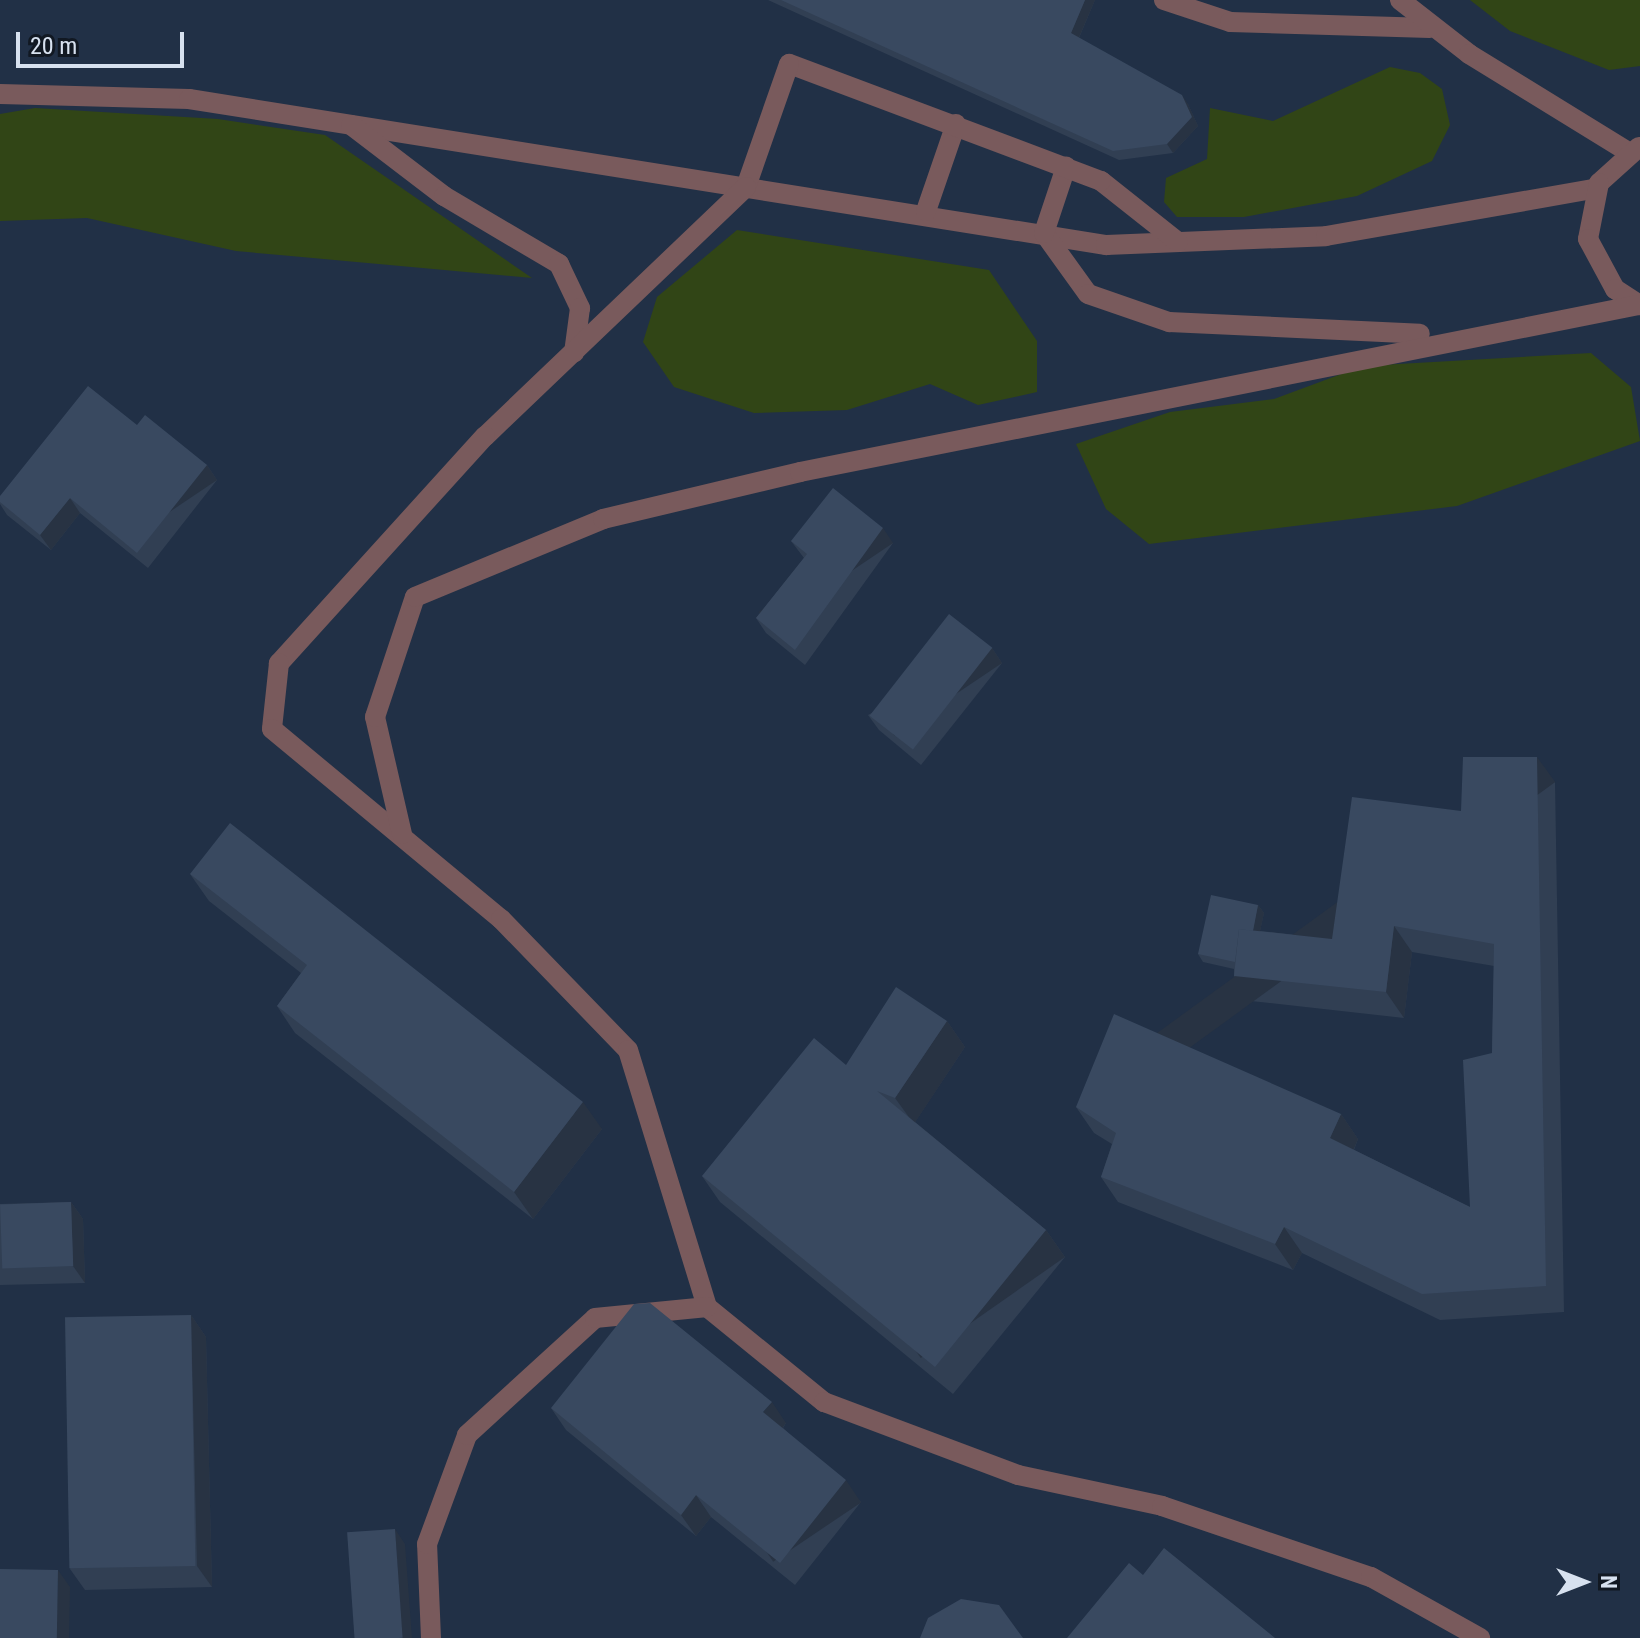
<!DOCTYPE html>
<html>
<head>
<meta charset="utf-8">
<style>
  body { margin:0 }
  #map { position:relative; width:1640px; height:1638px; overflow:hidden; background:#213046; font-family:"Roboto Condensed",sans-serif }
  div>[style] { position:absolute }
  .green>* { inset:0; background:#314516 }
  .minor>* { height:20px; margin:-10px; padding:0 10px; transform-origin:10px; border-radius:10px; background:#795a5c }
  .wall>* { inset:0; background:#313f53 }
  .shaded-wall>* { inset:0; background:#283343; transform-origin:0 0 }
  .building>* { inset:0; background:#394960; transform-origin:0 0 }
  span { translate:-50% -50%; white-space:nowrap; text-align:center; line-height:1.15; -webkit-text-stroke:6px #111822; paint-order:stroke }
  .north { position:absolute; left:1544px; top:1542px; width:80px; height:80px; -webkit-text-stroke:6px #111822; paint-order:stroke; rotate:90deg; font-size:22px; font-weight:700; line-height:32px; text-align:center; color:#d7e1ef }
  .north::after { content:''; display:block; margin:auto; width:28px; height:36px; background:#d7e1ef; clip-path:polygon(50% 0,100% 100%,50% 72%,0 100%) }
  .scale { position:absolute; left:16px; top:32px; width:168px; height:36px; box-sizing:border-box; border:4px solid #d7e1ef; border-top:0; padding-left:10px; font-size:24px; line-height:28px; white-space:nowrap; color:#d7e1ef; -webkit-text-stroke:6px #111822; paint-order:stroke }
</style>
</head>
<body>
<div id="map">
  <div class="green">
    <i style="clip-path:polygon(1470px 0,1640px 0,1640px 66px,1609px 70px,1510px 31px)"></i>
    <i style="clip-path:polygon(1390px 67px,1420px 73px,1442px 89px,1450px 125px,1432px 161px,1357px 196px,1244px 217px,1177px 217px,1164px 202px,1166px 178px,1207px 159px,1210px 108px,1273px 121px)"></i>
    <i style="clip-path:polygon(35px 108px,218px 119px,325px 135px,532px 278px,236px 251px,87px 218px,0 221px,0 114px)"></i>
    <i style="clip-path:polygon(737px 230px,989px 270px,1037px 341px,1037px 392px,978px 405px,930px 384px,847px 410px,754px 413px,674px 387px,643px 342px,657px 297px)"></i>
    <i style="clip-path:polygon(1591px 353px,1631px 387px,1640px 441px,1457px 506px,1149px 544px,1106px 509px,1076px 444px,1170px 412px,1274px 399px,1363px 366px)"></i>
  </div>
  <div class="minor">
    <i style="left:1164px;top:0;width:70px;rotate:18.4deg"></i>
    <i style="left:1230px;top:22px;width:200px;rotate:1.7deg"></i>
    <i style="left:1400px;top:0;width:88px;rotate:38deg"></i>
    <i style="left:1469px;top:54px;width:189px;rotate:31.6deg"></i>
    <i style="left:0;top:94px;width:189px;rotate:1.5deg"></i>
    <i style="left:189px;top:99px;width:929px;rotate:9.05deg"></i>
    <i style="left:1106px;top:245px;width:220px;rotate:-2.3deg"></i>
    <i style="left:1326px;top:236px;width:275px;rotate:-10deg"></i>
    <i style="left:351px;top:125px;width:117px;rotate:37.4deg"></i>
    <i style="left:444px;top:196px;width:134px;rotate:30.6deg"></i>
    <i style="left:559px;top:264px;width:49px;rotate:64.5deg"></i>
    <i style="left:580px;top:308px;width:45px;rotate:97.6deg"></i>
    <i style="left:1639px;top:147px;width:54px;rotate:138deg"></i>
    <i style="left:1599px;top:183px;width:57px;rotate:101.1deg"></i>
    <i style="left:1588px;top:239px;width:57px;rotate:61.6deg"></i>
    <i style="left:1615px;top:289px;width:30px;rotate:33deg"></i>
    <i style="left:926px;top:211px;width:92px;rotate:-71deg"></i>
    <i style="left:1044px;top:233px;width:75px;rotate:54.2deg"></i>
    <i style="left:1088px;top:294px;width:86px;rotate:19.1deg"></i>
    <i style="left:1169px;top:322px;width:251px;rotate:2.7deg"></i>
    <i style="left:1044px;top:233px;width:70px;rotate:-71.6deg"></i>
    <i style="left:1178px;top:242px;width:98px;rotate:-141.6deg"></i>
    <i style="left:1101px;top:181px;width:333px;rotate:-159.4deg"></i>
    <i style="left:789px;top:64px;width:130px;rotate:109.3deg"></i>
    <i style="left:746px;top:187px;width:361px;rotate:136.3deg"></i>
    <i style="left:485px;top:436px;width:307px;rotate:132.2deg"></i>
    <i style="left:279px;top:663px;width:66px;rotate:96.1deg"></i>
    <i style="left:272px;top:729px;width:298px;rotate:39.7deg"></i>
    <i style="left:501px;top:919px;width:182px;rotate:45.9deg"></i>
    <i style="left:628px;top:1050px;width:269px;rotate:72.9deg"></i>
    <i style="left:707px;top:1307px;width:151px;rotate:39.1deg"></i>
    <i style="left:824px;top:1402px;width:207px;rotate:20.6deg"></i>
    <i style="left:1018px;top:1475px;width:147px;rotate:12.1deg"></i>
    <i style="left:1162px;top:1506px;width:221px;rotate:18.8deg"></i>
    <i style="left:1371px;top:1577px;width:125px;rotate:29.2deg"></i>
    <i style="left:402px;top:834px;width:120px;rotate:-103deg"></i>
    <i style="left:375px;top:717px;width:126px;rotate:-71.6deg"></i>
    <i style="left:415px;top:597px;width:204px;rotate:-22.5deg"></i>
    <i style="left:603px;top:519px;width:203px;rotate:-13.4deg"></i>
    <i style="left:800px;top:472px;width:854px;rotate:-11.27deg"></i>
    <i style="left:431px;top:1638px;width:94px;rotate:-92.4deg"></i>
    <i style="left:427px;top:1544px;width:116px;rotate:-69.8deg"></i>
    <i style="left:467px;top:1435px;width:173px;rotate:-42.4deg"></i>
    <i style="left:595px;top:1318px;width:113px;rotate:-5.6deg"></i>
  </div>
  <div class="wall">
    <i style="clip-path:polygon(768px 0,1095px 0,1079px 38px,1188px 104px,1198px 126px,1173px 153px,1119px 160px)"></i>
    <i style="clip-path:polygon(137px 425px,207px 465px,217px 480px,148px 568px,80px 513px,51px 550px,7px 515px,0 504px,0 496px)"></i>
    <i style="clip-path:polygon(791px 541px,893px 543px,805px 665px,766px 633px,756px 618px,804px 558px)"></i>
    <i style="clip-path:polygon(992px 648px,1002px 663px,921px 765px,879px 730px,868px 715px)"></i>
    <i style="clip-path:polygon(1555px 782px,1564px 1312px,1440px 1320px,1302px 1253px,1293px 1270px,1118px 1202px,1101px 1177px,1112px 1144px,1094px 1133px,1076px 1107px,1341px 1114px,1358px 1139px,1354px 1150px,1470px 1207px,1492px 1053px,1494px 966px,1412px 952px,1404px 1018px,1251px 1001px,1234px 976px,1234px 969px,1203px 962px,1198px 954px,1258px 905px,1264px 913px,1260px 931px,1332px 939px,1461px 811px)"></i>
    <i style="clip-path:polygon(190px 874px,602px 1129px,533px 1219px,295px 1033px,277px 1006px,301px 973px,209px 901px)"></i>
    <i style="clip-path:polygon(947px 1021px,965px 1047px,915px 1122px,1046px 1230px,1065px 1257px,953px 1394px,720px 1202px,702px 1176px)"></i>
    <i style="clip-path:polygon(71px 1202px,83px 1219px,85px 1283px,0 1285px,0 1204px)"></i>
    <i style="clip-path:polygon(191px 1315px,206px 1337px,212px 1587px,85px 1590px,70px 1569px)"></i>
    <i style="clip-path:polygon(551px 1408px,786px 1423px,783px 1428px,861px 1502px,795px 1585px,711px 1517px,696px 1536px,566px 1430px)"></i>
  </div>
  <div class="shaded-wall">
    <i style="clip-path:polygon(1085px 0,1095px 0,1077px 42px,1071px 33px)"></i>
    <i style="clip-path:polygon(1182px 95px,1188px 104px,1198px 126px,1173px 153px,1167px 144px)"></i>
    <i style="left:207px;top:465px;width:18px;height:112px;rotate:56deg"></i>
    <i style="clip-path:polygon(70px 498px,80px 513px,51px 550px,40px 535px)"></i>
    <i style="left:883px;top:528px;width:18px;height:150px;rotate:56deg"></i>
    <i style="left:992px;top:648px;width:18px;height:130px;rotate:56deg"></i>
    <i style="left:1537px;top:757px;width:31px;height:529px;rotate:54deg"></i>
    <i style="clip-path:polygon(1258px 905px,1264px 913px,1251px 972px,1246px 965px)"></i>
    <i style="clip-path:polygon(1394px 926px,1412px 952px,1404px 1018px,1386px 992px)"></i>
    <i style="clip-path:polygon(947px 1021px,965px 1047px,914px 1124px,895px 1098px)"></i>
    <i style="clip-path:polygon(583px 1102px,602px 1129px,533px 1219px,514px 1192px)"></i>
    <i style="clip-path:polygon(1341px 1114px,1358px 1139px,1348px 1163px,1330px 1138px)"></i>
    <i style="clip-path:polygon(71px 1202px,83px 1219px,85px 1283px,73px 1266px)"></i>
    <i style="clip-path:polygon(1284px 1227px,1302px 1253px,1293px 1270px,1275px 1244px)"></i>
    <i style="left:1046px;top:1230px;width:33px;height:176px;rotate:55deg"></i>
    <i style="clip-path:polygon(191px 1315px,206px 1337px,212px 1587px,197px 1566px)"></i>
    <i style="clip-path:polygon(772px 1402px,786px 1423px,778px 1434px,763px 1412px)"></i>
    <i style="left:846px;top:1480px;width:27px;height:106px;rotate:56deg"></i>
    <i style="clip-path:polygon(696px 1495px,711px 1517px,696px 1536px,681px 1515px)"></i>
    <i style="clip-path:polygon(395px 1529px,405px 1544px,412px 1638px,402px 1638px)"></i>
    <i style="clip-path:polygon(58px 1570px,70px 1587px,69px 1638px,56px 1638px)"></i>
  </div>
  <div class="building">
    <i style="clip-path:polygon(781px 0,1085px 0,1071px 33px,1182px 95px,1192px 117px,1167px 144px,1113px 151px)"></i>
    <i style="clip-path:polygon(88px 386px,137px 425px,145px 415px,207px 465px,137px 553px,70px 498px,40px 535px,0 502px,0 496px)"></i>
    <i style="clip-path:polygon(833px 488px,883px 528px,795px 650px,756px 618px,807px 554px,791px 541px)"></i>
    <i style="left:949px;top:614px;width:55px;height:129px;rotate:38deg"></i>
    <i style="clip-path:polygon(1463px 757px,1537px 757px,1546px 1286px,1422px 1294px,1284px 1227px,1275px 1244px,1101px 1177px,1116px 1133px,1076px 1107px,1114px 1014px,1341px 1114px,1330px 1138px,1470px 1207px,1463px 1060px,1492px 1053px,1494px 944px,1394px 926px,1386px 992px,1234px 976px,1239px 929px,1332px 939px,1352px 797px,1461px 811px)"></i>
    <i style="clip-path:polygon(230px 823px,583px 1102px,514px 1192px,277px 1006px,307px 965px,190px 874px)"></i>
    <i style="clip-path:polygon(1211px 895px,1258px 905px,1253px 931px,1239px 929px,1235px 962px,1198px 954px)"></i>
    <i style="clip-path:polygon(896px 987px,947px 1021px,895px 1098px,877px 1091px,1046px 1230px,935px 1367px,702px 1176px,814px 1038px,846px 1065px)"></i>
    <i style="left:71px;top:1202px;width:64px;height:71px;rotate:88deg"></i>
    <i style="clip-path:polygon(650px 1303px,772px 1402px,763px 1412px,846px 1480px,780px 1563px,696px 1495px,681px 1515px,551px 1408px,634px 1304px)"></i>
    <i style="left:191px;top:1315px;width:251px;height:126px;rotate:89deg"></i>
    <i style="left:395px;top:1529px;width:109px;height:48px;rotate:86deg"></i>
    <i style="clip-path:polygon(1164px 1548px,1275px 1638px,1067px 1638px,1129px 1563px,1143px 1575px)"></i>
    <i style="left:0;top:1569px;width:58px;height:69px;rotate:1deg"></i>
    <i style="clip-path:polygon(961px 1599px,999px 1605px,1023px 1638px,920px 1638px,928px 1618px)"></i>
  </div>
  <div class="north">N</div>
  <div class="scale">20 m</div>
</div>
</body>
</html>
